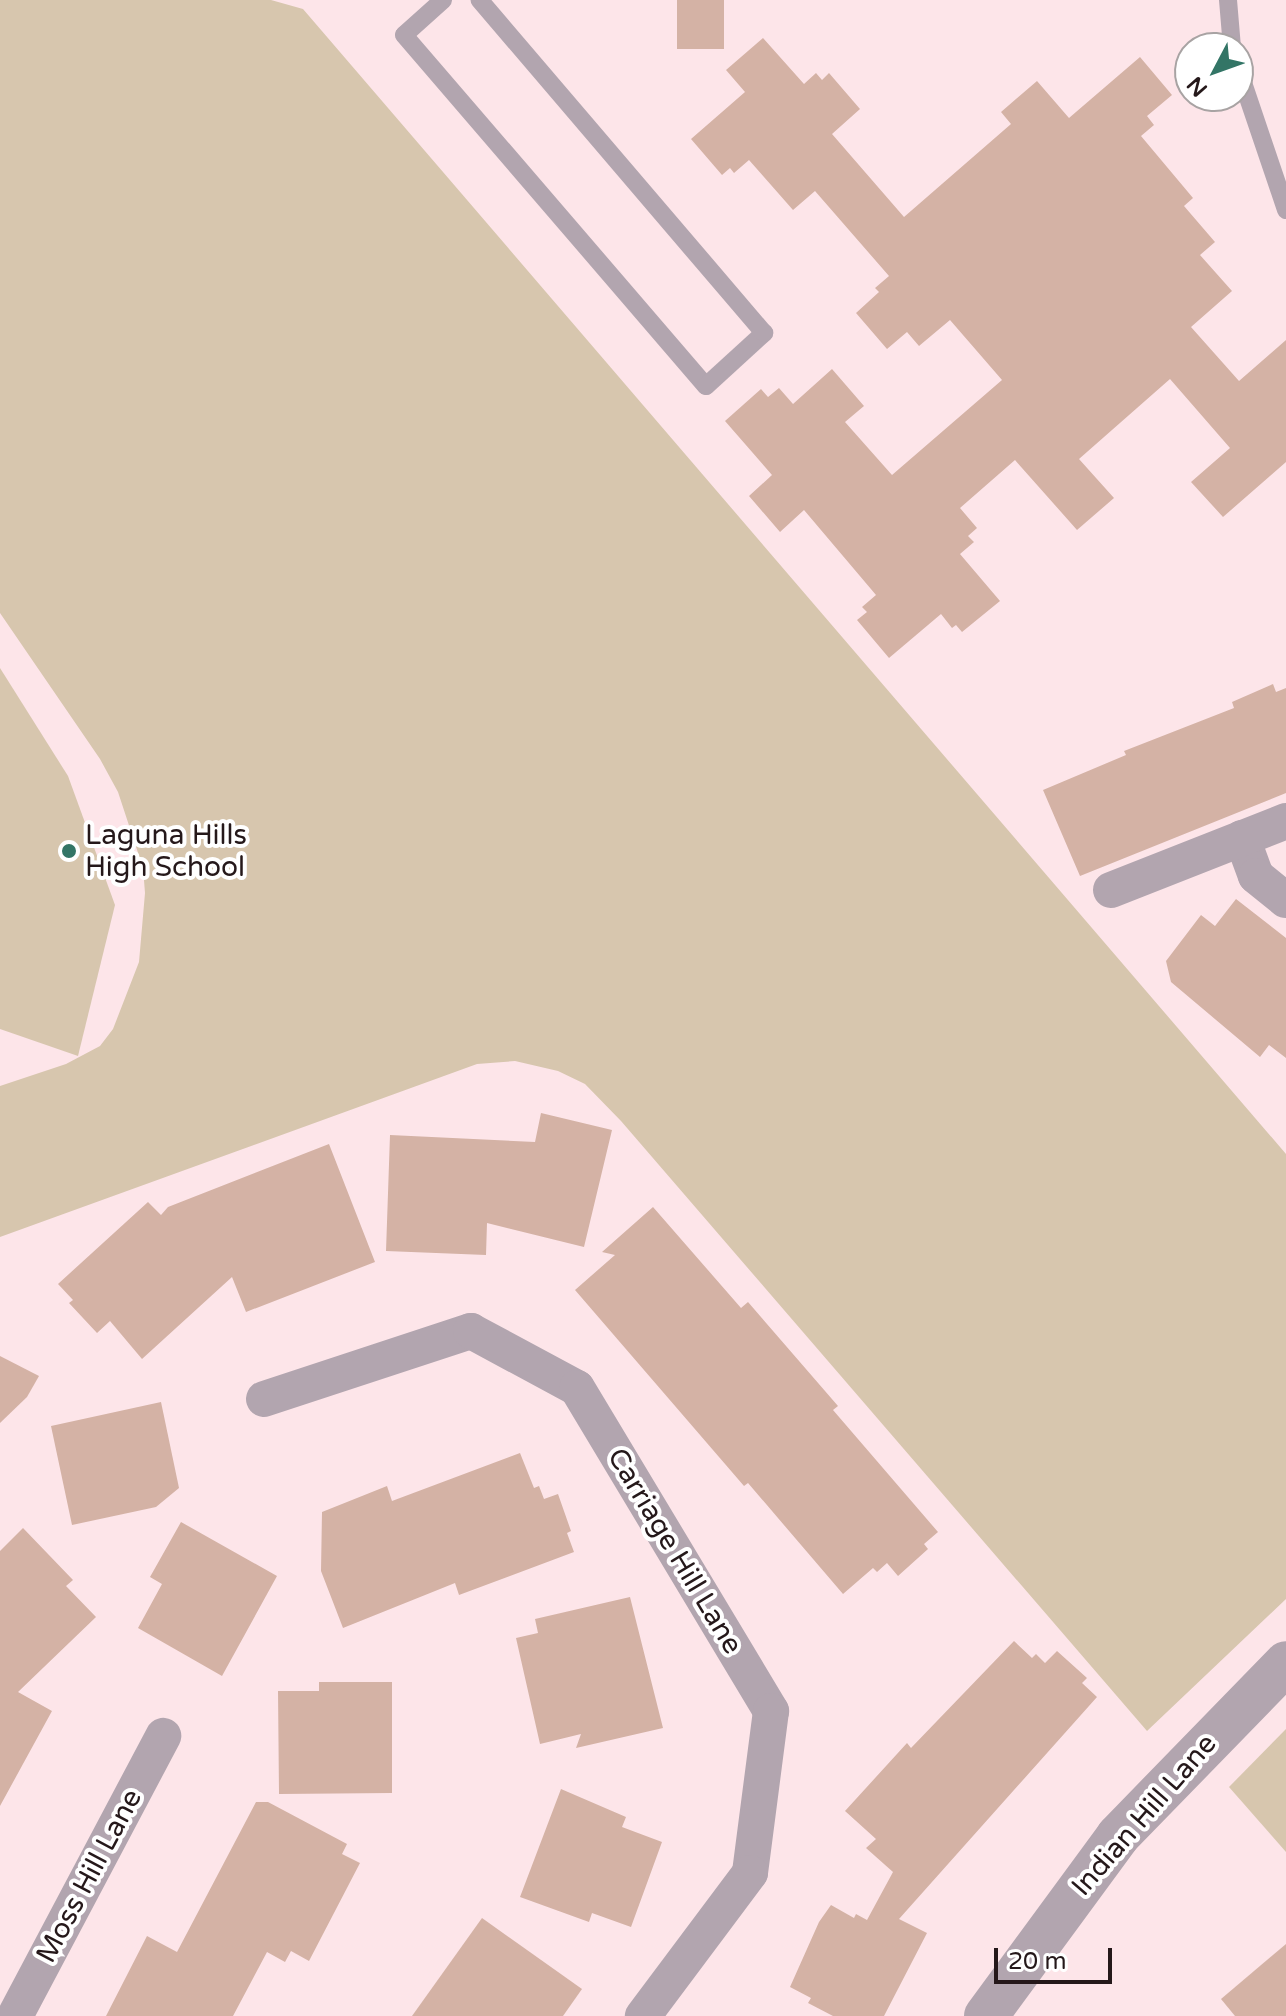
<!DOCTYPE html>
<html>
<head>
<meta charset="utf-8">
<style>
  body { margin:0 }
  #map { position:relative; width:1286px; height:2016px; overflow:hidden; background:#fde5e9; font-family:"Varela Round",sans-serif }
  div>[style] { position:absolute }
  .green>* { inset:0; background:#d7c6ae }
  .building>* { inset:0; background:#d4b2a5; transform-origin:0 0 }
  .service>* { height:18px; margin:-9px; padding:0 9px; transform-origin:9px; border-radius:9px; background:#b2a5af }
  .minor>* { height:36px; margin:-18px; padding:0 18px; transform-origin:18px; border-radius:18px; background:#b2a5af }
  .tertiary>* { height:44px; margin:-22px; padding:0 22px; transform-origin:22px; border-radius:22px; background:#b2a5af }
  .dots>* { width:22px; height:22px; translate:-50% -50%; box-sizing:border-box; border:4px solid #fff; border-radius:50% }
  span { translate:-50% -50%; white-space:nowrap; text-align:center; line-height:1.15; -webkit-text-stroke:8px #fff; paint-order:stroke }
  .poi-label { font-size:28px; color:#25181a }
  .left { translate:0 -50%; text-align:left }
  .street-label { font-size:28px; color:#25181a }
  .north { position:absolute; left:1174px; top:32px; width:80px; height:80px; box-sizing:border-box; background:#fff; border:2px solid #a8a3a3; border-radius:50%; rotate:229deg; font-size:22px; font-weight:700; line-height:32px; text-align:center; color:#25181a }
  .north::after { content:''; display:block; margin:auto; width:28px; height:36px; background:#337566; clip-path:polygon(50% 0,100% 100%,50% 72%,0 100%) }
  .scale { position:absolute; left:994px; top:1948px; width:118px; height:36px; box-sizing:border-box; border:4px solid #25181a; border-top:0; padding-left:10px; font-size:24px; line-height:28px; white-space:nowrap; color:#25181a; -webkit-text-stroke:6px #fff; paint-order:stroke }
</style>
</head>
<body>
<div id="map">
  <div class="green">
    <i style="clip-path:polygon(0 0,271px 0,303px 9px,1286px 1154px,1286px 1599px,1147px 1731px,621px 1121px,585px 1084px,558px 1071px,515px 1061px,477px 1064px,0 1237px,0 1086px,66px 1064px,100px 1046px,113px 1029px,139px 962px,145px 893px,143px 868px,118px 792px,100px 759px,0 613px)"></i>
    <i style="clip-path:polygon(0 668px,68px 776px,115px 905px,78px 1056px,0 1029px)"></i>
    <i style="clip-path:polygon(1286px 1729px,1286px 1852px,1229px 1787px)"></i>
  </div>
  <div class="building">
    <i style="left:677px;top:0;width:47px;height:49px"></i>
    <i style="clip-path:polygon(763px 38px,804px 84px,816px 73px,822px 80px,829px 73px,860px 109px,832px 134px,904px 217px,1011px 124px,1001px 112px,1037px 81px,1069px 118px,1140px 57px,1172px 95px,1147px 116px,1154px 125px,1141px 136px,1193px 198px,1184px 206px,1215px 242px,1200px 255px,1232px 291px,1191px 327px,1239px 381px,1286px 340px,1286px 462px,1223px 517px,1191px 482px,1230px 448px,1170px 379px,1079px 459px,1114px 498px,1077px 530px,1015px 460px,960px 508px,977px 528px,968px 536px,974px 542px,960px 554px,1000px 601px,962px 632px,956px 625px,952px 628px,941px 614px,889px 658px,857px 620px,867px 612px,862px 607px,876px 595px,804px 510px,780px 532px,749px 496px,772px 475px,725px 421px,761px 389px,768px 397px,779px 388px,793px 404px,832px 369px,864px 406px,845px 422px,892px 475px,1002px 380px,950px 320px,919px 346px,907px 332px,887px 349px,856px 313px,879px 292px,875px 288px,889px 276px,815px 191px,793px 210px,749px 160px,734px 173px,730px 168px,722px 175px,691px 139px,745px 92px,726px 70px)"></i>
    <i style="clip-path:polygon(1273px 684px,1276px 692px,1286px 688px,1286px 793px,1080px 876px,1043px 790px,1126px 755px,1124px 751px,1234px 708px,1232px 702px)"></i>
    <i style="clip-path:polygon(1236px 899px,1286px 938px,1286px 1058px,1269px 1045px,1260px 1057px,1171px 982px,1166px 961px,1201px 915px,1215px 926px)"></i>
    <i style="clip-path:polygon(541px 1113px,612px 1130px,584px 1247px,487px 1223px,486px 1255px,386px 1251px,390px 1135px,535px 1142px)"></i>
    <i style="clip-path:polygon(329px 1144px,375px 1262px,246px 1312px,232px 1277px,142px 1359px,110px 1321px,97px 1333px,69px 1303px,73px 1300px,58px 1284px,148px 1202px,161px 1215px,168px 1207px)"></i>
    <i style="clip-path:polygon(653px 1207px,741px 1308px,748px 1302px,838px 1406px,833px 1410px,938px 1532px,924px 1544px,928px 1549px,898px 1576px,887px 1563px,877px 1572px,873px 1568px,843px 1594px,748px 1483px,744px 1486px,575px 1290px,615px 1255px,602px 1252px)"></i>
    <i style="clip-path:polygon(0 1356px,39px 1376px,27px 1397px,0 1423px)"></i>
    <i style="clip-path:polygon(161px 1402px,179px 1488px,156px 1507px,72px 1525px,51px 1426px)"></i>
    <i style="clip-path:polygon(520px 1453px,534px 1488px,539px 1486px,544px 1499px,558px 1494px,571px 1531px,567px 1533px,574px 1552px,459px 1595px,455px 1583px,343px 1628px,321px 1571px,322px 1512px,387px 1486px,392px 1501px)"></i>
    <i style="clip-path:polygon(181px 1522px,277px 1576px,222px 1676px,138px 1628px,162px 1584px,150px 1577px)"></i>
    <i style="clip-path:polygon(23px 1528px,73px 1580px,66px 1586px,96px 1617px,18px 1692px,52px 1711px,0 1806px,0 1551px)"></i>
    <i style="clip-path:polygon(630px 1597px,663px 1728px,576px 1748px,581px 1734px,540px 1744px,516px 1638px,538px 1633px,535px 1619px)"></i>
    <i style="clip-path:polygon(1014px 1641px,1032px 1658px,1036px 1654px,1045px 1663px,1057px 1651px,1087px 1678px,1082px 1683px,1097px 1697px,899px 1919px,927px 1933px,884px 2016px,833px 2016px,808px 2003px,811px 1998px,790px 1987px,819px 1922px,831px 1905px,854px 1918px,856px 1914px,867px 1920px,893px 1872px,866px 1848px,876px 1839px,845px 1811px,907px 1743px,911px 1748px)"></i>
    <i style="clip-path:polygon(319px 1682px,392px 1682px,392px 1793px,279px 1794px,278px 1691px,319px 1691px)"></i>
    <i style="clip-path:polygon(561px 1789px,626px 1817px,622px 1827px,662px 1842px,631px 1927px,592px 1913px,589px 1922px,520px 1897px)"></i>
    <i style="clip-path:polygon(256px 1802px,268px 1802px,347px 1844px,342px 1854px,360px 1863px,309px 1961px,291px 1951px,285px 1962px,267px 1952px,233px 2016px,106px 2016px,147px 1936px,177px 1952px)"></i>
    <i style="clip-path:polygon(482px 1918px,582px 1989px,563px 2016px,412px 2016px)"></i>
    <i style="clip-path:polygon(1286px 1944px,1286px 2016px,1235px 2016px,1221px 1999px)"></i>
  </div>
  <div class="service">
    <i style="left:443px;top:0;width:52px;rotate:138.1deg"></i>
    <i style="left:404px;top:35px;width:463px;rotate:49.3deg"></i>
    <i style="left:706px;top:386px;width:79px;rotate:-42.4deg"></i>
    <i style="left:764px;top:333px;width:438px;rotate:-130.5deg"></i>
    <i style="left:1228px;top:0;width:48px;rotate:85.2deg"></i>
    <i style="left:1238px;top:68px;width:150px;rotate:71.3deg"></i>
  </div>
  <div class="minor">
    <i style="left:1242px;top:838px;width:40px;rotate:69.8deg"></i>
    <i style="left:1256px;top:876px;width:38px;rotate:39deg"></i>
    <i style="left:1111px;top:890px;width:188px;rotate:-21.5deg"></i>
    <i style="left:264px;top:1399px;width:218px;rotate:-18.2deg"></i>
    <i style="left:471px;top:1331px;width:120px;rotate:28.3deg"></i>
    <i style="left:577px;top:1388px;width:377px;rotate:59deg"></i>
    <i style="left:771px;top:1711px;width:163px;rotate:97.4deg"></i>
    <i style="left:750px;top:1873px;width:179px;rotate:126.8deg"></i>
    <i style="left:15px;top:2016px;width:317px;rotate:-62.1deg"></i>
  </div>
  <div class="tertiary">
    <i style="left:986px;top:2016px;width:223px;rotate:-53.7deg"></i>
    <i style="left:1118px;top:1836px;width:241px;rotate:-45.8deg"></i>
  </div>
  <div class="dots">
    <i style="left:69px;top:851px;background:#337566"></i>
  </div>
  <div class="poi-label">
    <span class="left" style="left:85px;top:851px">Laguna Hills<br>High School</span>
  </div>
  <div class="street-label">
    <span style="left:675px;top:1551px;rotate:59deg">Carriage Hill Lane</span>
    <span style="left:1144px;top:1815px;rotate:-49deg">Indian Hill Lane</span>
    <span style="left:89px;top:1876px;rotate:-62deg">Moss Hill Lane</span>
  </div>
  <div class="north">N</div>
  <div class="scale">20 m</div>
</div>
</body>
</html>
